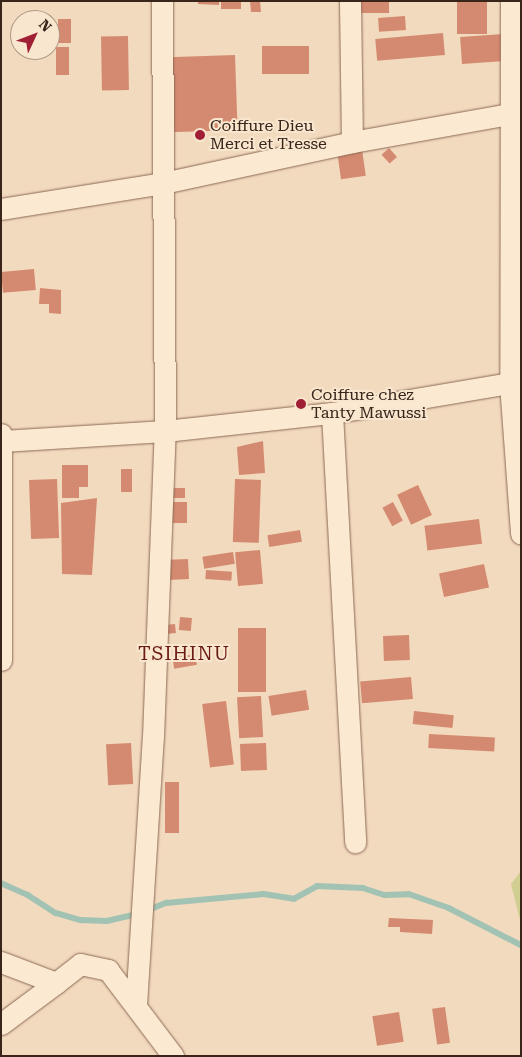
<!DOCTYPE html>
<html>
<head>
<meta charset="utf-8">
<style>
  body { margin:0 }
  #map { position:relative; width:522px; height:1057px; overflow:hidden; background:#f2dabe; font-family:"Roboto Serif",serif }
  div>[style] { position:absolute }
  .green>* { inset:0; background:#d1ce91 }
  .stream>* { height:5.5px; margin:-2.75px; padding:0 2.75px; transform-origin:2.75px; border-radius:2.75px; background:#a2c3b4 }
  .building>* { inset:0; background:#d48a70; transform-origin:0 0 }
  .roads { filter:drop-shadow(0 0 1px #8c6955) drop-shadow(0 0 1px #8c6955) }
  .minor>* { height:21px; margin:-10.5px; padding:0 10.5px; transform-origin:10.5px; border-radius:10.5px; background:#fce9d2 }
  .dots>* { width:14px; height:14px; translate:-50% -50%; box-sizing:border-box; border:2px solid #f9e6ce; border-radius:50% }
  span { translate:-50% -50%; white-space:nowrap; text-align:center; line-height:1.15; -webkit-text-stroke:4px #f9e6ce; paint-order:stroke }
  .poi-label { font-size:16px; color:#3a251b }
  .left { translate:0 -50%; text-align:left }
  .quarter-label { font-size:19px; color:#6a1b16; letter-spacing:1px }
  .frame { position:absolute; inset:0; border:2px solid #3a251b; pointer-events:none }
  .north { position:absolute; left:10px; top:10px; width:50px; height:50px; box-sizing:border-box; background:#f9e6ce; border:1px solid #ad9986; border-radius:50%; rotate:47deg; font-size:14px; font-weight:700; line-height:20px; text-align:center; color:#3a251b }
  .north::after { content:''; display:block; margin:auto; width:18px; height:22px; background:#a01f34; clip-path:polygon(50% 0,100% 100%,50% 72%,0 100%) }
</style>
</head>
<body>
<div id="map">
  <div class="green">
    <i style="clip-path:polygon(521px 871px,521px 924px,511px 884px)"></i>
  </div>
  <div class="stream">
    <i style="left:1px;top:883px;width:30px;rotate:24deg"></i>
    <i style="left:28px;top:895px;width:33px;rotate:33deg"></i>
    <i style="left:56px;top:913px;width:26px;rotate:16deg"></i>
    <i style="left:81px;top:920px;width:26px;rotate:2deg"></i>
    <i style="left:107px;top:921px;width:31px;rotate:-13deg"></i>
    <i style="left:146px;top:911px;width:22px;rotate:-22deg"></i>
    <i style="left:166px;top:903px;width:98px;rotate:-5.2deg"></i>
    <i style="left:264px;top:894px;width:30px;rotate:9deg"></i>
    <i style="left:294px;top:899px;width:26px;rotate:-29deg"></i>
    <i style="left:317px;top:886px;width:46px;rotate:2.5deg"></i>
    <i style="left:363px;top:888px;width:23px;rotate:18deg"></i>
    <i style="left:385px;top:895px;width:24px;rotate:-2deg"></i>
    <i style="left:409px;top:894px;width:42px;rotate:19.3deg"></i>
    <i style="left:449px;top:908px;width:81px;rotate:27.2deg"></i>
  </div>
  <div class="building">
    <i style="clip-path:polygon(198px 1px,219px 1px,219px 5px,198px 4px)"></i>
    <i style="left:221px;top:1px;width:20px;height:8px"></i>
    <i style="clip-path:polygon(250px 1px,260px 1px,261px 12px,251px 12px)"></i>
    <i style="left:352px;top:1px;width:37px;height:12px"></i>
    <i style="left:457px;top:1px;width:30px;height:33px"></i>
    <i style="left:405px;top:16px;width:14px;height:27px;rotate:86deg"></i>
    <i style="left:58px;top:19px;width:13px;height:24px"></i>
    <i style="left:443px;top:33px;width:22px;height:68px;rotate:85deg"></i>
    <i style="left:503px;top:34px;width:27px;height:43px;rotate:86deg"></i>
    <i style="left:128px;top:36px;width:54px;height:27px;rotate:89deg"></i>
    <i style="left:262px;top:46px;width:47px;height:28px"></i>
    <i style="left:56px;top:47px;width:13px;height:28px"></i>
    <i style="left:235px;top:55px;width:75px;height:75px;rotate:88deg"></i>
    <i style="left:389px;top:148px;width:12px;height:10px;rotate:48deg"></i>
    <i style="left:362px;top:149px;width:27px;height:25px;rotate:82deg"></i>
    <i style="left:34px;top:269px;width:21px;height:33px;rotate:85deg"></i>
    <i style="clip-path:polygon(40px 288px,61px 290px,61px 314px,49px 313px,49px 304px,39px 304px)"></i>
    <i style="clip-path:polygon(263px 441px,265px 473px,239px 475px,237px 447px)"></i>
    <i style="clip-path:polygon(62px 465px,88px 465px,88px 487px,79px 487px,79px 498px,62px 498px)"></i>
    <i style="left:121px;top:469px;width:11px;height:23px"></i>
    <i style="left:57px;top:479px;width:59px;height:28px;rotate:88deg"></i>
    <i style="left:235px;top:479px;width:26px;height:63px;rotate:2deg"></i>
    <i style="left:418px;top:485px;width:33px;height:23px;rotate:65deg"></i>
    <i style="left:163px;top:488px;width:22px;height:10px"></i>
    <i style="clip-path:polygon(97px 498px,92px 575px,62px 574px,61px 503px)"></i>
    <i style="left:161px;top:502px;width:26px;height:21px"></i>
    <i style="left:393px;top:502px;width:21px;height:12px;rotate:62deg"></i>
    <i style="left:479px;top:519px;width:25px;height:55px;rotate:83deg"></i>
    <i style="left:300px;top:530px;width:12px;height:33px;rotate:81deg"></i>
    <i style="left:260px;top:550px;width:34px;height:25px;rotate:85deg"></i>
    <i style="left:233px;top:552px;width:12px;height:31px;rotate:81deg"></i>
    <i style="clip-path:polygon(188px 559px,189px 579px,168px 580px,162px 560px)"></i>
    <i style="left:484px;top:564px;width:24px;height:46px;rotate:78deg"></i>
    <i style="left:206px;top:570px;width:26px;height:9px;rotate:4deg"></i>
    <i style="left:180px;top:617px;width:12px;height:13px;rotate:5deg"></i>
    <i style="left:175px;top:624px;width:9px;height:12px;rotate:84deg"></i>
    <i style="left:238px;top:628px;width:28px;height:64px"></i>
    <i style="left:409px;top:635px;width:25px;height:26px;rotate:88deg"></i>
    <i style="left:195px;top:654px;width:11px;height:23px;rotate:80deg"></i>
    <i style="left:411px;top:677px;width:22px;height:51px;rotate:85deg"></i>
    <i style="left:306px;top:690px;width:20px;height:38px;rotate:81deg"></i>
    <i style="left:261px;top:696px;width:41px;height:24px;rotate:87deg"></i>
    <i style="left:226px;top:701px;width:64px;height:24px;rotate:83deg"></i>
    <i style="left:414px;top:711px;width:40px;height:13px;rotate:6deg"></i>
    <i style="left:429px;top:734px;width:66px;height:14px;rotate:3deg"></i>
    <i style="left:131px;top:743px;width:41px;height:25px;rotate:87deg"></i>
    <i style="left:266px;top:743px;width:27px;height:26px;rotate:88deg"></i>
    <i style="left:165px;top:782px;width:14px;height:51px"></i>
    <i style="clip-path:polygon(389px 918px,433px 920px,432px 934px,400px 932px,400px 927px,388px 927px)"></i>
    <i style="left:445px;top:1007px;width:36px;height:13px;rotate:82deg"></i>
    <i style="left:399px;top:1012px;width:30px;height:27px;rotate:81deg"></i>
  </div>
  <div class="roads">
    <div class="minor">
      <i style="left:350px;top:1px;width:141px;rotate:89.2deg"></i>
      <i style="left:511px;top:1px;width:382px;rotate:90.1deg"></i>
      <i style="left:510px;top:383px;width:151px;rotate:85.8deg"></i>
      <i style="left:1px;top:209px;width:164px;rotate:-9.1deg"></i>
      <i style="left:163px;top:183px;width:193px;rotate:-12.2deg"></i>
      <i style="left:352px;top:142px;width:172px;rotate:-10.1deg"></i>
      <i style="left:332px;top:413px;width:430px;rotate:86.9deg"></i>
      <i style="left:1px;top:434px;width:226px;rotate:90deg"></i>
      <i style="left:2px;top:441px;width:163px;rotate:-3.5deg"></i>
      <i style="left:165px;top:431px;width:168px;rotate:-6.2deg"></i>
      <i style="left:332px;top:413px;width:192px;rotate:-9.6deg"></i>
      <i style="left:1px;top:962px;width:59px;rotate:20.9deg"></i>
      <i style="left:56px;top:983px;width:31px;rotate:-38deg"></i>
      <i style="left:80px;top:964px;width:29px;rotate:12deg"></i>
      <i style="left:108px;top:970px;width:108px;rotate:52.9deg"></i>
      <i style="left:136px;top:1005px;width:269px;rotate:-86.4deg"></i>
      <i style="left:153px;top:737px;width:306px;rotate:-87.8deg"></i>
      <i style="left:165px;top:431px;width:430px;rotate:-90.4deg"></i>
      <i style="left:1px;top:1024px;width:69px;rotate:-36.7deg"></i>
    </div>
  </div>
  <div class="dots">
    <i style="left:200px;top:135px;background:#a01f34"></i>
    <i style="left:301px;top:404px;background:#a01f34"></i>
  </div>
  <div class="poi-label">
    <span class="left" style="left:210px;top:135px">Coiffure Dieu<br>Merci et Tresse</span>
    <span class="left" style="left:311px;top:404px">Coiffure chez<br>Tanty Mawussi</span>
  </div>
  <div class="quarter-label">
    <span style="left:184px;top:654px">TSIHINU</span>
  </div>
  <div class="frame"></div>
  <div class="north">N</div>
</div>
</body>
</html>
